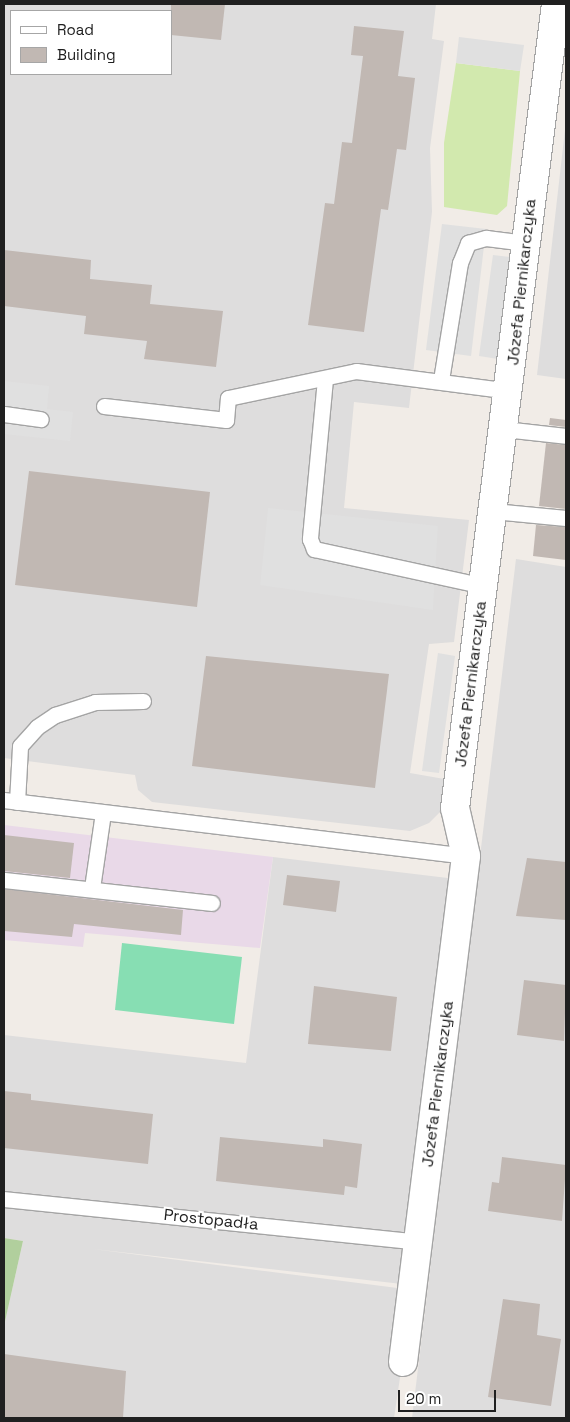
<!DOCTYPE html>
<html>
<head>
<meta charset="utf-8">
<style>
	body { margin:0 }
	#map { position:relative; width:570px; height:1422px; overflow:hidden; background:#f1ece7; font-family:"Space Grotesk",sans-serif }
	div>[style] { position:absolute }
	.residential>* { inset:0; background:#dedddd }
	.industrial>* { inset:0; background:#e9d9e8 }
	.grass>* { inset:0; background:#d2e9ae }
	.forest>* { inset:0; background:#b1cf9d }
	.pitch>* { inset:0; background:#87deb3 }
	.parking>* { inset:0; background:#e0e0e0 }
	.building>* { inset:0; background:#c1b8b3 }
	.roads { filter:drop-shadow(1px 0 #a4a4a4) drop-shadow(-1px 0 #a4a4a4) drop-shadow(0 1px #a4a4a4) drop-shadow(0 -1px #a4a4a4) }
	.lane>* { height:15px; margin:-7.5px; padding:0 7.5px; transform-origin:7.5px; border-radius:7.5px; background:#fff }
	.street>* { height:28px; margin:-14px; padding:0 14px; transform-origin:14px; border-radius:14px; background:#fff }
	span { translate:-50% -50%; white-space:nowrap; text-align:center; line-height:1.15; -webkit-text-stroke:4px #fff; paint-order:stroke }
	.street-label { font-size:16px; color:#202020 }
	.frame { position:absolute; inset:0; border:5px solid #202020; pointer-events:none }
	.legend { position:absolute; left:10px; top:10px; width:162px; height:65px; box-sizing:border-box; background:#fff; border:1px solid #a6a6a6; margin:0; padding:6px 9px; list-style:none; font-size:15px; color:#202020 }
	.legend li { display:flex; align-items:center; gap:10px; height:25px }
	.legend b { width:25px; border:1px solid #a6a6a6 }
	.scale { position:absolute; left:398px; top:1390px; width:98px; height:22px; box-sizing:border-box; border:2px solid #202020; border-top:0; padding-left:6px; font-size:15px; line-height:18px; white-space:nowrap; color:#202020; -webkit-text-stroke:4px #fff; paint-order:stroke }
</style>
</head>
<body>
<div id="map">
	<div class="residential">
		<div style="clip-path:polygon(evenodd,4px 4px,436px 4px,432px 39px,444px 41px,430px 148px,432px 212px,409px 408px,354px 402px,344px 508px,469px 520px,454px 642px,429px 644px,410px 773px,450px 780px,441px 811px,429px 823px,410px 831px,152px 802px,138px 790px,135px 775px,4px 758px,4px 4px,11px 11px,171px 11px,171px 74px,11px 74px,11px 11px)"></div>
		<div style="clip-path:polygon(566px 121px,566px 379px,537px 375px)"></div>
		<div style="clip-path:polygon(516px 559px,566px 567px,566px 1418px,412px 1418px)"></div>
		<div style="clip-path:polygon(273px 857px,456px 879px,402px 1284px,93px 1249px,413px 1290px,394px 1418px,4px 1418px,4px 1326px,23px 1241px,4px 1238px,4px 1035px,246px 1063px)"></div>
	</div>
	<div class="industrial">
		<div style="clip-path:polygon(4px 825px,273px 857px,260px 948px,85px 933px,83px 947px,4px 940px)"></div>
	</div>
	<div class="grass">
		<div style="clip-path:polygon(456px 63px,520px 71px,507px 206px,497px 215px,444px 207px,444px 143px)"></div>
	</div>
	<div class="forest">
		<div style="clip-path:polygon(4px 1238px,23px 1241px,4px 1326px)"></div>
	</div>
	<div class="pitch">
		<div style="clip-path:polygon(122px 943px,242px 957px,234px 1024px,115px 1010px)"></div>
	</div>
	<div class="parking">
		<div style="clip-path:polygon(459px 37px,524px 45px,520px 71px,456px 63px)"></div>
		<div style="clip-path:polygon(442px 224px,486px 229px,471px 356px,426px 350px)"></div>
		<div style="clip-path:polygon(493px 255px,511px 257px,498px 359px,479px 356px)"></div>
		<div style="clip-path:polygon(4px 381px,49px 386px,47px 409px,73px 412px,70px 441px,4px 434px)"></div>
		<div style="clip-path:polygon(268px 508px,438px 526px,433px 610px,260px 585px)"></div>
		<div style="clip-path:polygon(438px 653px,455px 656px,439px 773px,422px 771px)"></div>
	</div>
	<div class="building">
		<div style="clip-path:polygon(171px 4px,225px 4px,221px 40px,171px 35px)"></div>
		<div style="clip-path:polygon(354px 26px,404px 31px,398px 76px,415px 78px,406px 150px,397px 149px,388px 210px,381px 209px,364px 332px,308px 325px,325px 203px,334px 204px,342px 142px,352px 143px,363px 56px,351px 55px)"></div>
		<div style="clip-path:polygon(4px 250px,91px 260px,90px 279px,152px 285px,150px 304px,223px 311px,216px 367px,144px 359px,147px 341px,84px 334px,86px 316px,4px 306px)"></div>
		<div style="clip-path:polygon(550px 418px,566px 420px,566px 427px,549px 425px)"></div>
		<div style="clip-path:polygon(546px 443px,566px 445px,566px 509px,539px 506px)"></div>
		<div style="clip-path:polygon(29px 471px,210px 492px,197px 607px,15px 585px)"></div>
		<div style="clip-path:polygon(536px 525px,566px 527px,566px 560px,533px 556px)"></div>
		<div style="clip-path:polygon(206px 656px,389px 674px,375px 788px,192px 766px)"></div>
		<div style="clip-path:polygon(4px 835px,74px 843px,70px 878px,4px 871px)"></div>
		<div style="clip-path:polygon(527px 858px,566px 862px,566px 920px,516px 916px)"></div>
		<div style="clip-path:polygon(287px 875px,340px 881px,336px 912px,283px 905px)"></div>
		<div style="clip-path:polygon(4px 889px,183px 910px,181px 935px,74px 924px,72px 937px,4px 931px)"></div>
		<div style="clip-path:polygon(524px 980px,566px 985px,564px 1041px,517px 1035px)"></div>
		<div style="clip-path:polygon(314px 986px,397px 997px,391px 1051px,308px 1044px)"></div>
		<div style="clip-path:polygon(4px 1091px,31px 1094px,31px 1100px,153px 1114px,148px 1164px,4px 1148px)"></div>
		<div style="clip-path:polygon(220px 1137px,323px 1147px,323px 1139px,362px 1144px,357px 1188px,345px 1186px,344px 1195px,216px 1181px)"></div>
		<div style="clip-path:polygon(502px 1157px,566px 1165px,562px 1221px,488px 1211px,492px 1182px,499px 1183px)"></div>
		<div style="clip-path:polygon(503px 1299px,540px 1304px,537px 1335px,561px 1339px,551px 1406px,488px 1397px)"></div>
		<div style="clip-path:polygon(4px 1354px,126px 1371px,123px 1418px,4px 1418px)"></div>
	</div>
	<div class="roads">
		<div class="lane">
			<div style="left:325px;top:379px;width:161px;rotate:95.4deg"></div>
			<div style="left:310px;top:539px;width:11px;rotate:68deg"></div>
			<div style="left:314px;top:549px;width:173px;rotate:12.3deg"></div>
			<div style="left:441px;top:380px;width:119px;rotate:-80.8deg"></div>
			<div style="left:460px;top:263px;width:22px;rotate:-68deg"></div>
			<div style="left:468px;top:243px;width:19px;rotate:-16deg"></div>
			<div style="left:486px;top:238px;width:40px;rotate:7.1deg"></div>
			<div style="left:104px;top:406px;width:123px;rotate:6.5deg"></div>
			<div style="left:226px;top:420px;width:22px;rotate:-85deg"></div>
			<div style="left:228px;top:398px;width:131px;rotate:-11.9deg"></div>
			<div style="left:356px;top:371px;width:155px;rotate:7.4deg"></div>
			<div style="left:4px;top:414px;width:37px;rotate:8deg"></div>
			<div style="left:504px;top:429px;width:62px;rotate:6.4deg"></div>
			<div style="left:493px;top:511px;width:73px;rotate:5.5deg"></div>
			<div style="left:4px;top:800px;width:465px;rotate:6.9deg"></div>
			<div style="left:17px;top:802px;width:56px;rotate:-86.9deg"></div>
			<div style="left:20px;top:746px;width:25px;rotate:-48deg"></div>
			<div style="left:37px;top:727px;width:22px;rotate:-34deg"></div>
			<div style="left:55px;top:715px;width:42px;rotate:-18deg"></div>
			<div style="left:95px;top:702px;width:48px;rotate:-1.2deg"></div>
			<div style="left:4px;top:880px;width:209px;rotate:6.3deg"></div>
			<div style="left:92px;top:888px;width:76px;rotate:-81.7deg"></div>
			<div style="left:4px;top:1199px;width:416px;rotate:5.9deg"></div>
		</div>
		<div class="street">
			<div style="left:403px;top:1362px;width:510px;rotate:-82.9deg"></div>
			<div style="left:466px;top:856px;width:49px;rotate:-102.9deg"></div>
			<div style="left:455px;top:808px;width:810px;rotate:-82.84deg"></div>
		</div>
	</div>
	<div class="street-label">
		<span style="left:522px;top:282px;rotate:-84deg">Józefa Piernikarczyka</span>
		<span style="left:471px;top:684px;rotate:-83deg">Józefa Piernikarczyka</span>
		<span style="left:438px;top:1084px;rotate:-83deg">Józefa Piernikarczyka</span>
		<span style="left:211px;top:1220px;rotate:6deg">Prostopadła</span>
	</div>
	<div class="frame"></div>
	<ul class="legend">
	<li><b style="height:6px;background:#fff"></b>Road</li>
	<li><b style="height:14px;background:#c1b8b3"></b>Building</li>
	</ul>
	<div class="scale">20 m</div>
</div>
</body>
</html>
